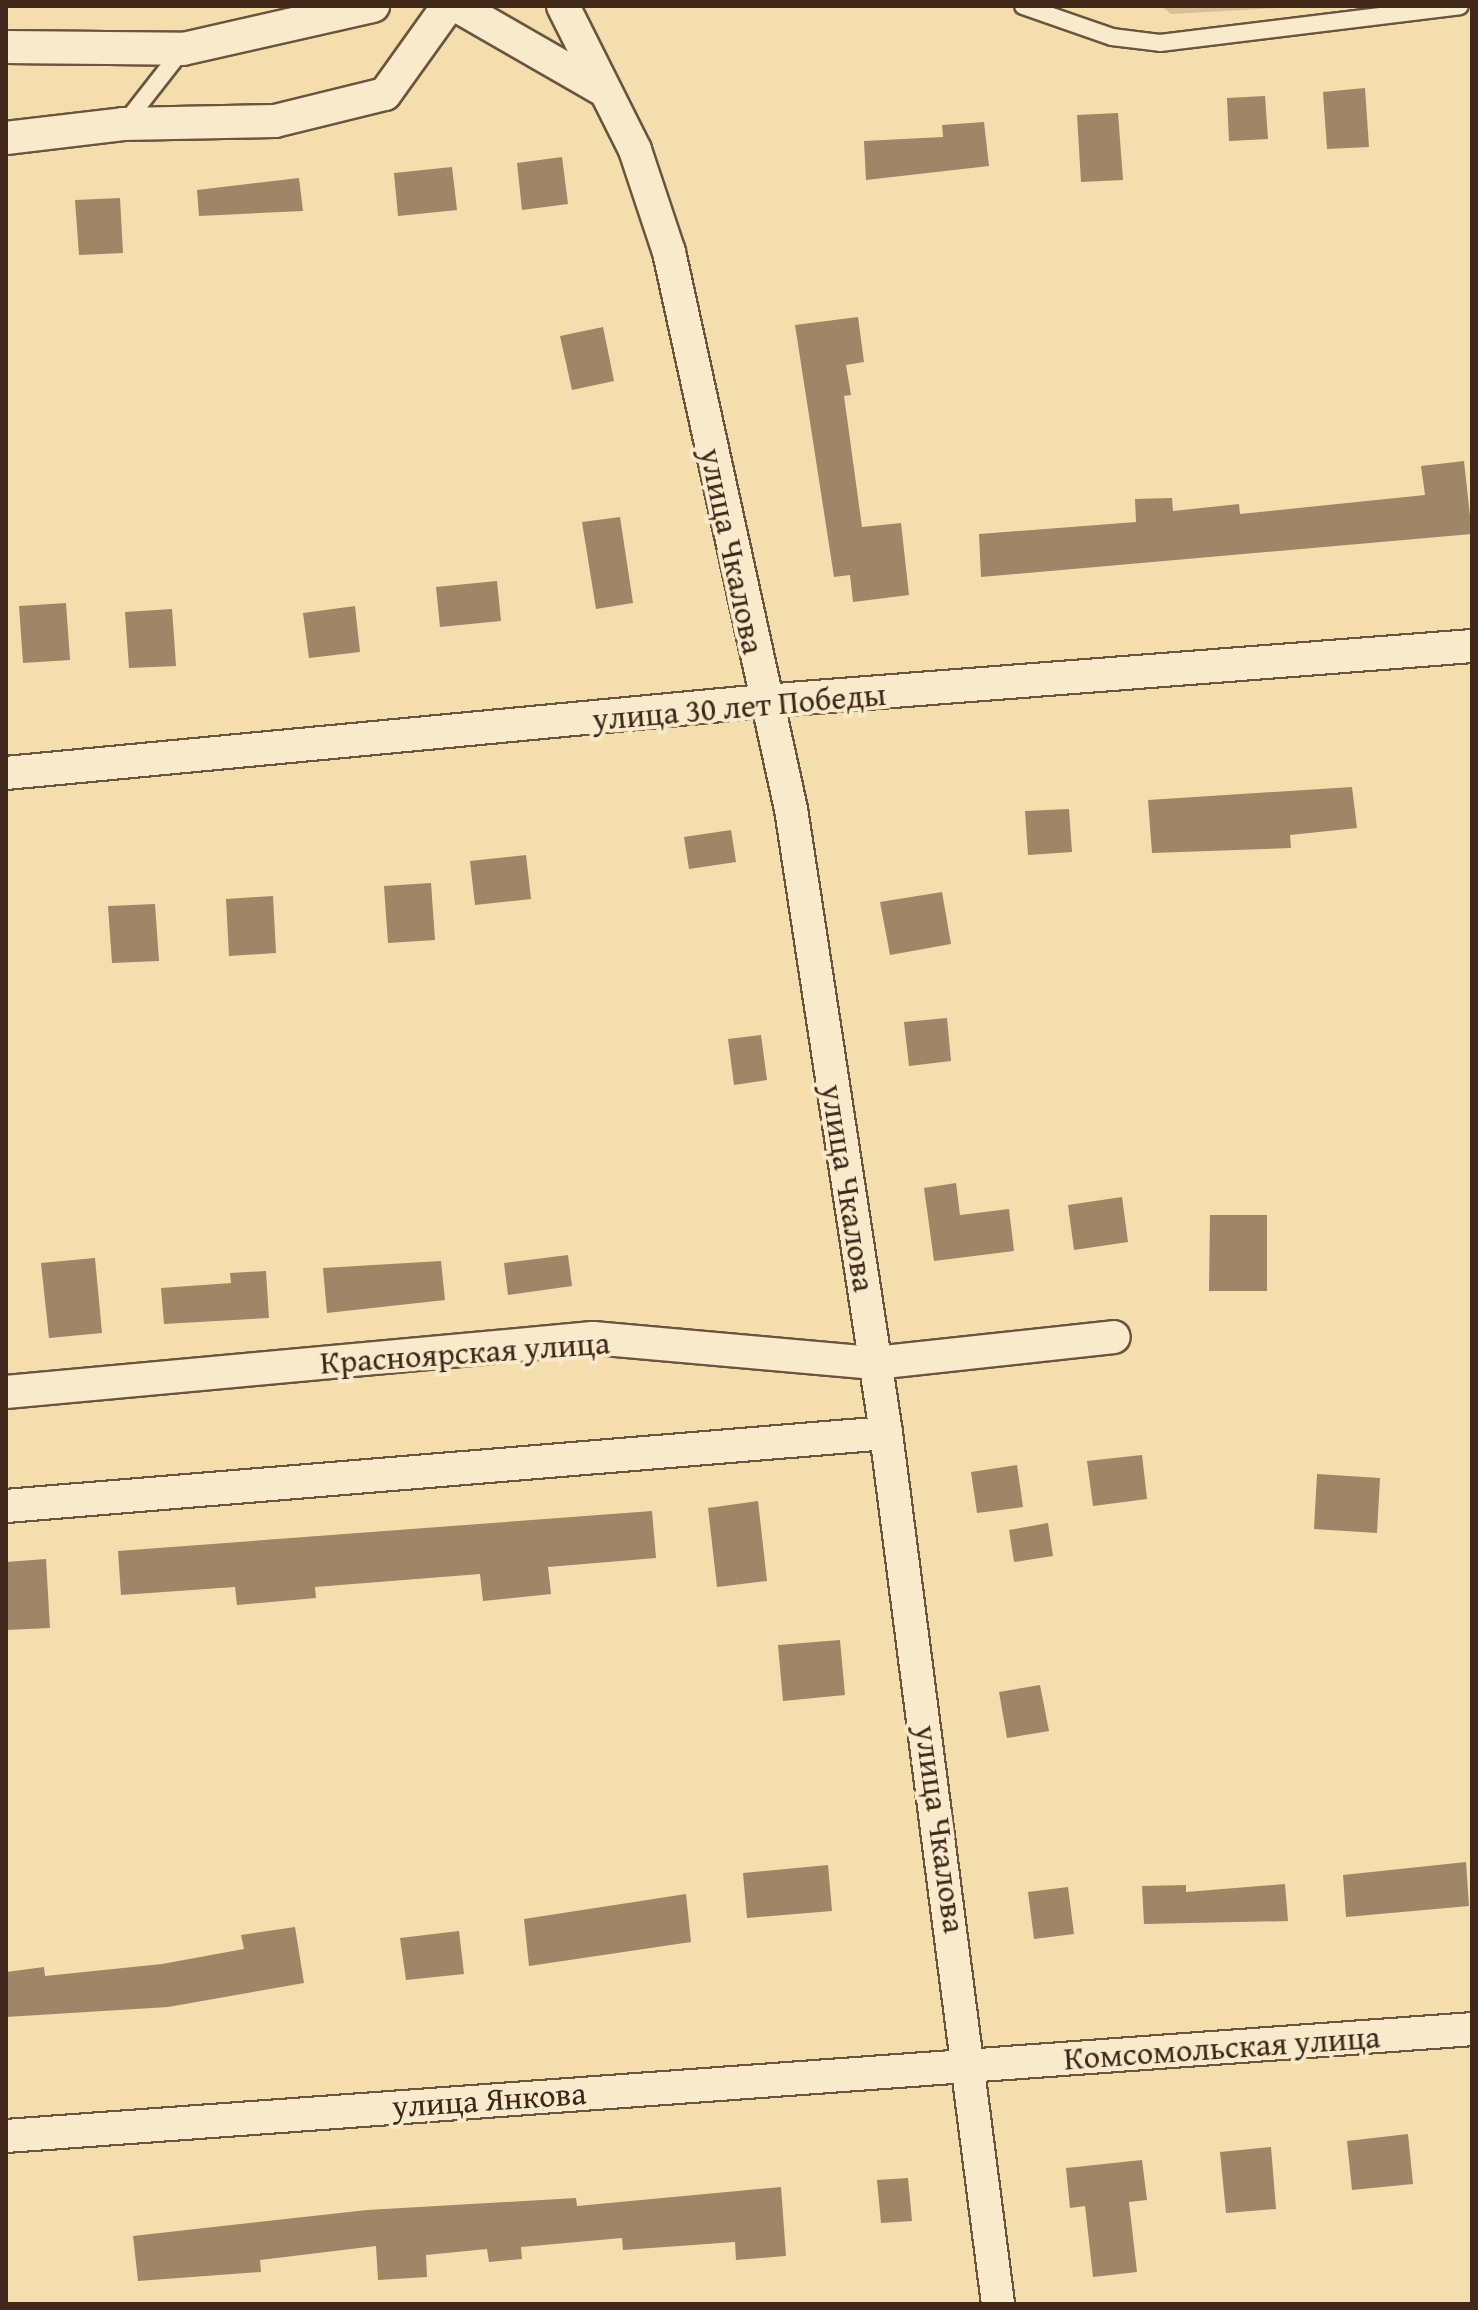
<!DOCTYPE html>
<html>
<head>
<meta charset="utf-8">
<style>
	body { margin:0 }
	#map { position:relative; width:1478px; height:2310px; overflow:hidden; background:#f5deae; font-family:"Gentium Book Plus",serif }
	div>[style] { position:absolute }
	.green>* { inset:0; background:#d6bf95 }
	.building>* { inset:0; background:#9e8667 }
	.roads { filter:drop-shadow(2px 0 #6c553f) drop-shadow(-2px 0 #6c553f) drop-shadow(0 2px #6c553f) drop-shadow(0 -2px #6c553f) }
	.lane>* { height:16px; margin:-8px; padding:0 8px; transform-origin:8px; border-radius:8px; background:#f8eaca }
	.street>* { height:32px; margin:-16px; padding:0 16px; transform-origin:16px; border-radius:16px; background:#f8eaca }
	span { translate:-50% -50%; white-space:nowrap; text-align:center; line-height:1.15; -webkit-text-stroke:8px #f8eaca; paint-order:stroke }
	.street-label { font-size:32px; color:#3f271a }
	.frame { position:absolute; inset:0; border:8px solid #3f271a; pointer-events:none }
</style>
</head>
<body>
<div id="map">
	<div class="green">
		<div style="clip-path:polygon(1161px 6px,1313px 6px,1171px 14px)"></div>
	</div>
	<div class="building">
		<div style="clip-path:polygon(1365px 88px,1369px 147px,1327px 149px,1323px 92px)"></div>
		<div style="clip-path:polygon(1265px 96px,1268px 139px,1229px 141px,1227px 98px)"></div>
		<div style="clip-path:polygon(1118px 113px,1123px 180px,1081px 182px,1077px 115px)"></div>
		<div style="clip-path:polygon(984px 122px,989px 166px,866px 180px,864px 141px,943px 137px,942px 125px)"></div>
		<div style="clip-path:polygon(562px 157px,568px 204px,522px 210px,517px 163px)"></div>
		<div style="clip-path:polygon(452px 167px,457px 210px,398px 216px,394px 173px)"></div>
		<div style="clip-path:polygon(299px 178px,303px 211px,199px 216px,197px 190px)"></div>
		<div style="clip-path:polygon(120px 198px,123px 253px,79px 255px,75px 200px)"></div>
		<div style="clip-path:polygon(858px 317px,864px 362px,846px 365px,851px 395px,844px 396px,862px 527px,901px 523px,909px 595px,853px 602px,850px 575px,834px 577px,795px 325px)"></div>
		<div style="clip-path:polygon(603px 327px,614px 381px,572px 390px,560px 336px)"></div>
		<div style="clip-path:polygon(1464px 461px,1472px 534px,981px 577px,979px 534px,1136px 522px,1135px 499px,1172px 498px,1173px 511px,1239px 504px,1240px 514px,1425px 495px,1421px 466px)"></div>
		<div style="clip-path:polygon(620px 517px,633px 603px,596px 609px,582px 522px)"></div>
		<div style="clip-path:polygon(497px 581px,501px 621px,440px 627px,436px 587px)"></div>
		<div style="clip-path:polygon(66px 603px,70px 660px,23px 663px,19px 606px)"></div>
		<div style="clip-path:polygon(355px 606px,360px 652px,309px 658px,303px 613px)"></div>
		<div style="clip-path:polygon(172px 609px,176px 666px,129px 668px,125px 612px)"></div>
		<div style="clip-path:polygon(1352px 787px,1357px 828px,1290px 835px,1291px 848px,1152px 853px,1148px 800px)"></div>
		<div style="clip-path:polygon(1069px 809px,1072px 852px,1028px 855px,1025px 811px)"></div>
		<div style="clip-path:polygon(731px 830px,736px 862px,689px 869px,684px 837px)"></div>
		<div style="clip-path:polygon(526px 855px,531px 899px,475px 905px,470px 861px)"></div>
		<div style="clip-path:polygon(431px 883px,435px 940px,388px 943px,384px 886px)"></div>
		<div style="clip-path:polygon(942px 892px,951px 944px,890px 955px,880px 902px)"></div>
		<div style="clip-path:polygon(273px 896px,276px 953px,229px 956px,226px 899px)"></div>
		<div style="clip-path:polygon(155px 904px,159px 961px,112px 963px,108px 906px)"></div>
		<div style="clip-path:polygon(947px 1018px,951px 1061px,909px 1066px,904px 1022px)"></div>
		<div style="clip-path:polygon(761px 1035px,767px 1080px,734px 1085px,728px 1039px)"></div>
		<div style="clip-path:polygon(956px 1183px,960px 1215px,1009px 1209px,1014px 1251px,934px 1261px,924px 1188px)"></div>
		<div style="clip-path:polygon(1122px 1197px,1128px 1242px,1074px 1250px,1068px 1205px)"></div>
		<div style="clip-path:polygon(1210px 1215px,1267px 1215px,1267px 1291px,1209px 1291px)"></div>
		<div style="clip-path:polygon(568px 1255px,572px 1286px,508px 1295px,504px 1263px)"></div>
		<div style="clip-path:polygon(95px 1258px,102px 1333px,49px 1338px,41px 1263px)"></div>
		<div style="clip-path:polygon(441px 1261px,445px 1300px,327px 1313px,323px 1268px)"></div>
		<div style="clip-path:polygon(266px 1271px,269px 1318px,164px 1324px,161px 1288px,231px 1283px,230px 1273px)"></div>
		<div style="clip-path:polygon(1142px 1455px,1147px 1499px,1093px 1506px,1087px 1461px)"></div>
		<div style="clip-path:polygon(1017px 1465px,1023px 1507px,977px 1513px,971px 1472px)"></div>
		<div style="clip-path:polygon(1317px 1474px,1380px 1478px,1377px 1533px,1314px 1529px)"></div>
		<div style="clip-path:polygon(758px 1501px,767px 1581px,717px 1587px,708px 1508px)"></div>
		<div style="clip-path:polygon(652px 1511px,656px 1558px,548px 1567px,551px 1594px,483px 1601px,480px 1574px,315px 1587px,316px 1598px,237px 1605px,235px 1587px,121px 1595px,118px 1551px)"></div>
		<div style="clip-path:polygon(1048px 1523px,1053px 1556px,1014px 1562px,1009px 1530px)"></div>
		<div style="clip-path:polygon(46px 1559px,50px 1628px,6px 1630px,6px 1562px)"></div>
		<div style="clip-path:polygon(840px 1640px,845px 1695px,783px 1701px,778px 1645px)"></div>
		<div style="clip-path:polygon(1040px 1685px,1049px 1731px,1007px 1738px,999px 1692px)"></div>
		<div style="clip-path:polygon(1466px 1862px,1469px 1906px,1346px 1917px,1343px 1875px)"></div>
		<div style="clip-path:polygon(828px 1865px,832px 1911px,747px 1918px,743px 1873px)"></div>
		<div style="clip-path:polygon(1285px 1884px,1288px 1921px,1144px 1924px,1142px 1886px,1186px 1885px,1186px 1892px)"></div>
		<div style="clip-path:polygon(1068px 1887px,1074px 1934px,1034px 1939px,1028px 1892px)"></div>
		<div style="clip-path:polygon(686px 1894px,691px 1942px,529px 1966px,524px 1919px)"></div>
		<div style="clip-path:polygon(295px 1927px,304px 1983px,168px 2007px,6px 2017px,6px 1972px,44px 1967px,45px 1976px,162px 1964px,244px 1949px,241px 1935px)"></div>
		<div style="clip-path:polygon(459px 1931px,464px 1974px,406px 1980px,400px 1938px)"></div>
		<div style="clip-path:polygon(1408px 2134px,1413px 2184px,1352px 2190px,1347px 2141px)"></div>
		<div style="clip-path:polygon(1271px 2147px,1276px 2209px,1226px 2213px,1220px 2152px)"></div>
		<div style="clip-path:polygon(1142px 2160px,1147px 2200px,1129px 2202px,1137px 2272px,1093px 2277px,1085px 2206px,1070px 2208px,1066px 2168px)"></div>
		<div style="clip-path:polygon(908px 2178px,912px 2221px,881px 2223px,877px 2180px)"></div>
		<div style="clip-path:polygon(781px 2187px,786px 2256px,736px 2260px,735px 2242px,623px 2250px,622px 2238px,521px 2247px,522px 2259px,489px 2262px,487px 2249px,426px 2255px,427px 2277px,378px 2280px,376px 2246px,260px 2260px,261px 2272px,138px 2281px,133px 2236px,367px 2210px,576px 2198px,577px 2206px)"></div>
	</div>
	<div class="roads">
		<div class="lane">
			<div style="left:1023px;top:6px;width:94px;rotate:19.2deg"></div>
			<div style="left:1112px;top:37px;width:48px;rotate:7.1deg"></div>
			<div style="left:1160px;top:43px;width:302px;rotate:-7deg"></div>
			<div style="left:125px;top:123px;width:93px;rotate:-52deg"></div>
		</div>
		<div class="street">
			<div style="left:457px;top:6px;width:168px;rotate:29.9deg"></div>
			<div style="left:563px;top:6px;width:161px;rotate:63.4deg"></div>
			<div style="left:635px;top:150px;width:108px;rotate:71.6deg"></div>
			<div style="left:669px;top:252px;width:570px;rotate:77.65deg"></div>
			<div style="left:791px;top:809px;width:631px;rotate:81.34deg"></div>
			<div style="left:886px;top:1433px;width:878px;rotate:82.67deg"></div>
			<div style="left:6px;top:47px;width:177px;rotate:0.6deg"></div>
			<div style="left:183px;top:49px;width:195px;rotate:-12.8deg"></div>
			<div style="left:6px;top:138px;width:118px;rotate:-6.8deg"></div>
			<div style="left:123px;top:124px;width:152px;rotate:-1.1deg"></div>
			<div style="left:275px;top:121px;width:113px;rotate:-13.8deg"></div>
			<div style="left:385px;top:94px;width:108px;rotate:-54.4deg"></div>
			<div style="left:6px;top:773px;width:761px;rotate:-5.43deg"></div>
			<div style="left:764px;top:701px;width:710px;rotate:-4.44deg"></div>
			<div style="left:6px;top:1392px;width:589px;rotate:-5.26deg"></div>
			<div style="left:593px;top:1338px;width:283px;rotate:5.1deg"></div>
			<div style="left:875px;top:1363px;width:240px;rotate:-6.2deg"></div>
			<div style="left:6px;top:1506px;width:883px;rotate:-4.74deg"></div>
			<div style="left:6px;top:2136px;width:1470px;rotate:-4.17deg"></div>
		</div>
	</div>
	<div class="street-label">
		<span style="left:732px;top:551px;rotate:78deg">улица Чкалова</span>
		<span style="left:739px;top:707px;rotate:-5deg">улица 30 лет Победы</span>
		<span style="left:848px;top:1188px;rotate:81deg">улица Чкалова</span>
		<span style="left:465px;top:1353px;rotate:-4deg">Красноярская улица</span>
		<span style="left:940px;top:1829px;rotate:82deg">улица Чкалова</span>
		<span style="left:1222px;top:2048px;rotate:-4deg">Комсомольская улица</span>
		<span style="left:489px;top:2100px;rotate:-4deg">улица Янкова</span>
	</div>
	<div class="frame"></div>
</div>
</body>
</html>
